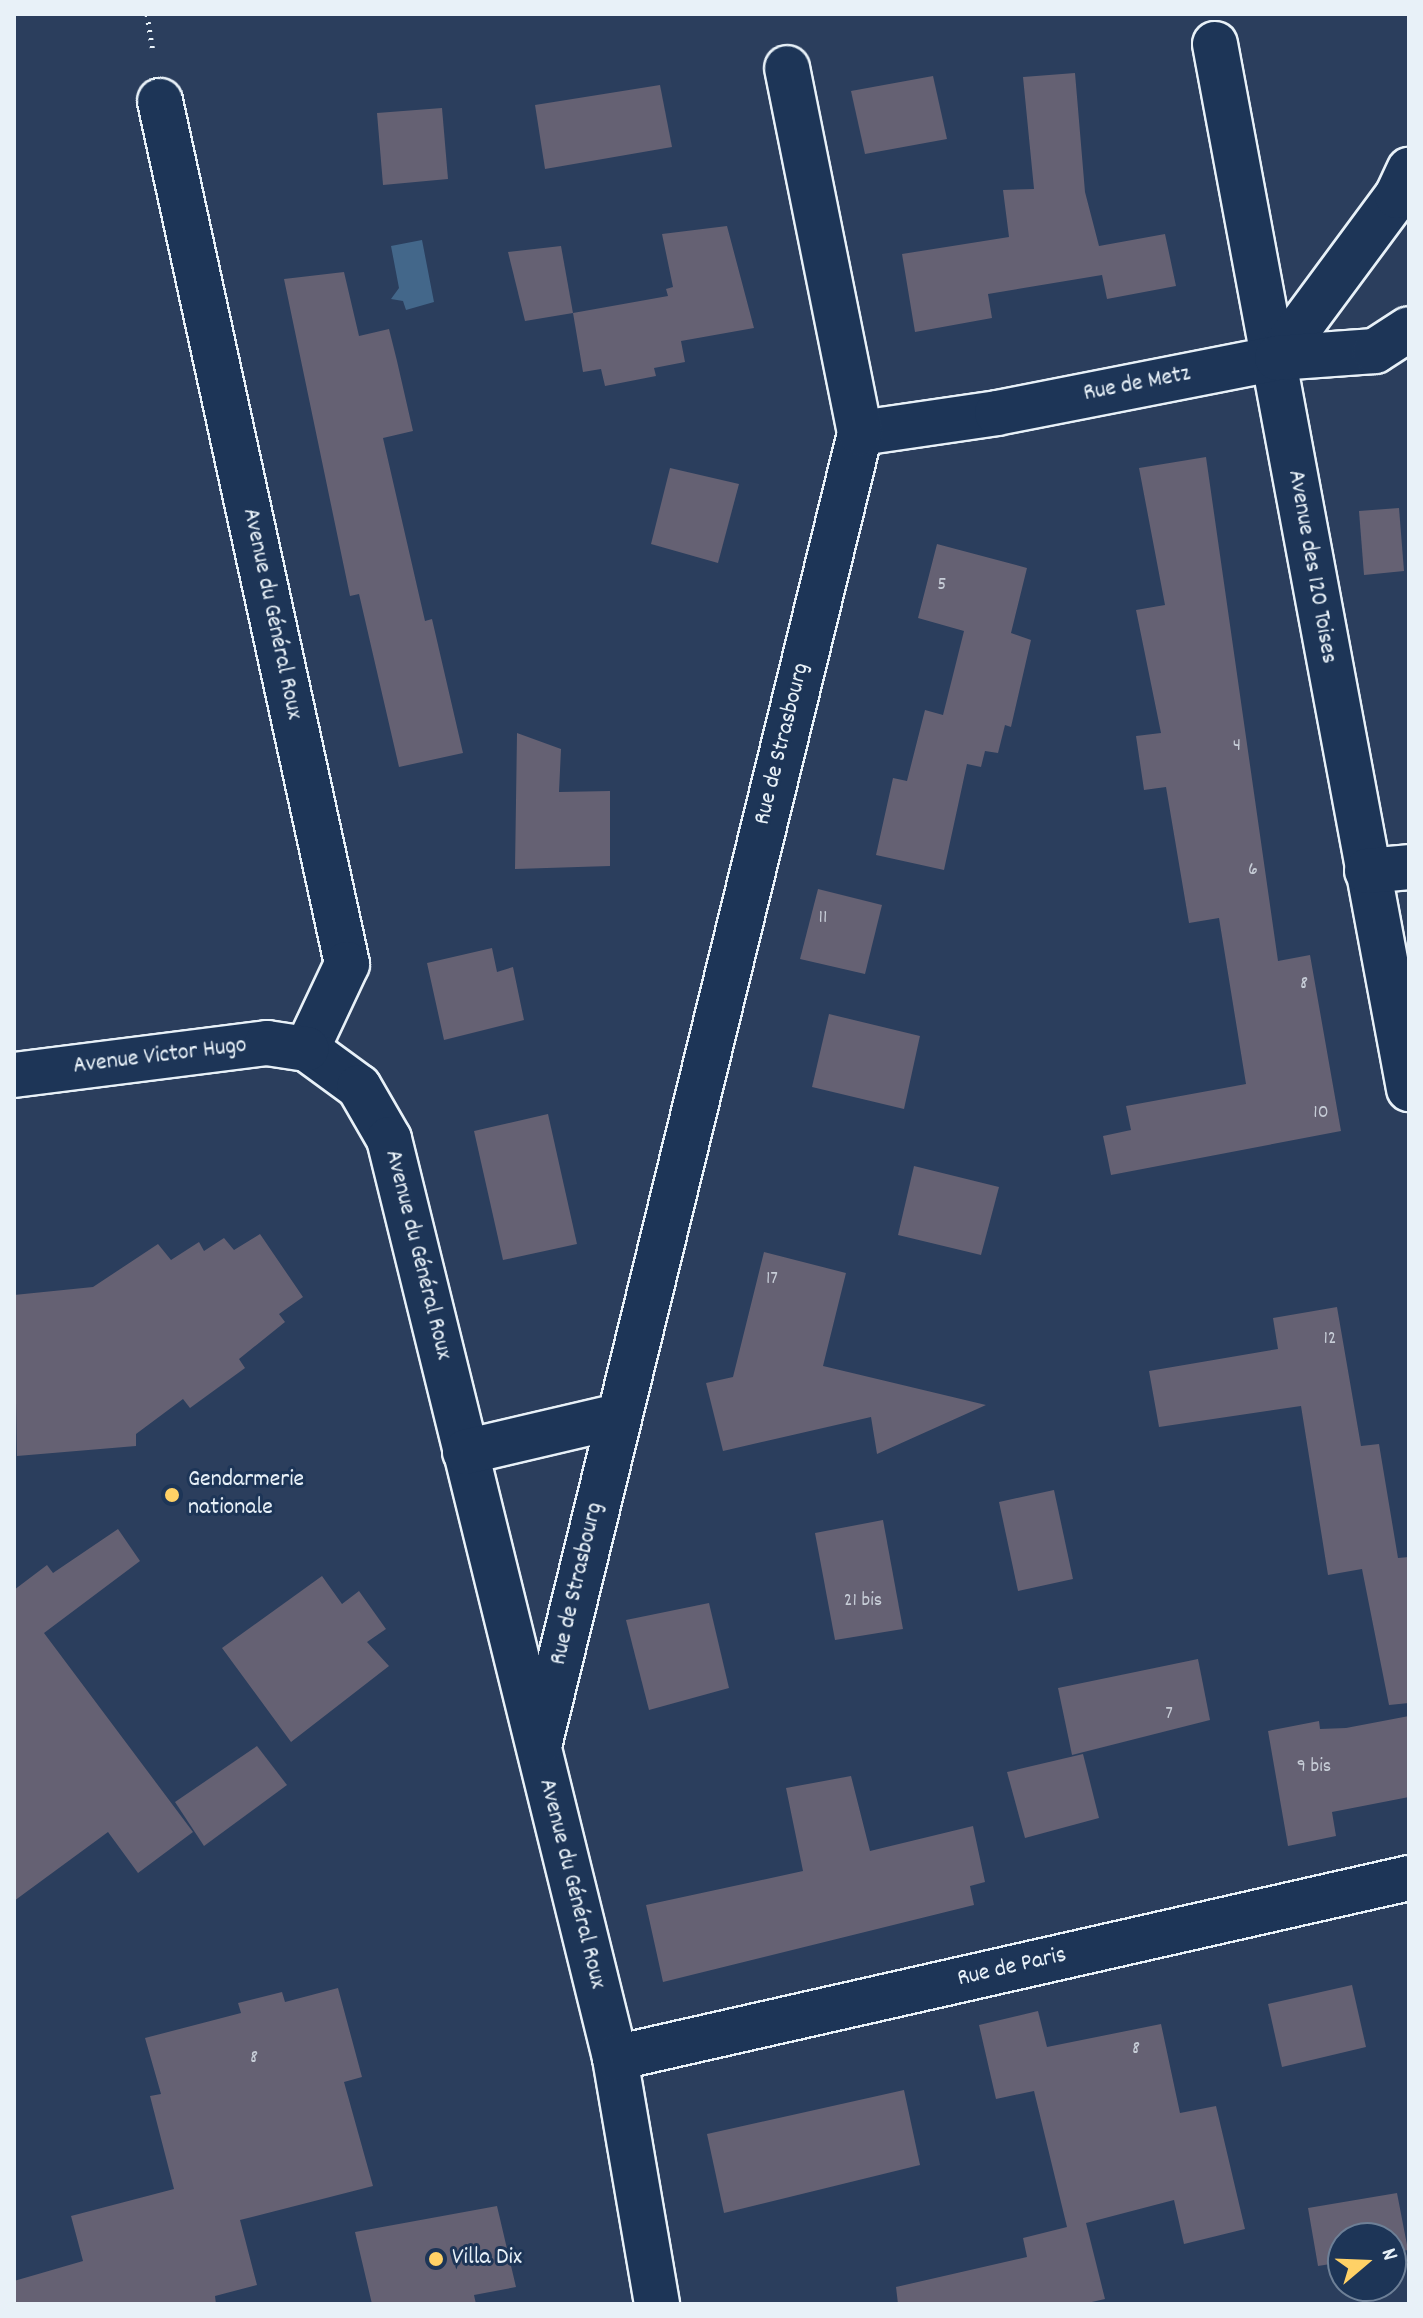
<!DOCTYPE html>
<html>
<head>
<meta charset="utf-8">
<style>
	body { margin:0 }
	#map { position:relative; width:1423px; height:2318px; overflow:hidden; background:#2b3e5d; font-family:Dekko,sans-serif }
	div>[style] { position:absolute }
	.water>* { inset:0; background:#43678a }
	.building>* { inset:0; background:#656173 }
	.path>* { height:5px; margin-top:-2.5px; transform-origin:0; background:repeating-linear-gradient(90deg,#e8f1f8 0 2px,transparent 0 8px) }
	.roads { filter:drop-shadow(2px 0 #e8f1f8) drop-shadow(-2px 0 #e8f1f8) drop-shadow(0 2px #e8f1f8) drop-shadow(0 -2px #e8f1f8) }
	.minor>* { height:44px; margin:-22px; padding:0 22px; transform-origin:22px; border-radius:22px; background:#1d3557 }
	.dots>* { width:22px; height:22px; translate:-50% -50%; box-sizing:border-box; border:4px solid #1d3557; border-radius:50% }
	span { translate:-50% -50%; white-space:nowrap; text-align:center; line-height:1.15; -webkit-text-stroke:6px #1d3557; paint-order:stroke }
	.number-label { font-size:20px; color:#c7cdd7 }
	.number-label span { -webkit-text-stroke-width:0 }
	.street-label { font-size:24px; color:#e8f1f8 }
	.poi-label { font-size:24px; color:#e8f1f8 }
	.left { translate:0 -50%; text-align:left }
	.frame { position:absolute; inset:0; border:16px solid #e8f1f8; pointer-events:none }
	.north { position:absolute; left:1327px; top:2222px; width:80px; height:80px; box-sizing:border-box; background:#1d3557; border:2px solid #6e8097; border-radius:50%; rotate:71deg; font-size:22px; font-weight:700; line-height:32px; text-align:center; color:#e8f1f8 }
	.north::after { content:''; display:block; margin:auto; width:28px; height:36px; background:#ffd166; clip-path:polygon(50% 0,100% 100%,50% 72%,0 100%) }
</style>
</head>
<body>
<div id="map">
	<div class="water">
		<div style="clip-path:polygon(422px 240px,434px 302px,406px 310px,403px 301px,391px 299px,399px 288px,391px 246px)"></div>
	</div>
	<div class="building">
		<div style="clip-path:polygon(1075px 73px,1085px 192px,1099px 246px,1165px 234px,1176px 286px,1107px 299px,1102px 275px,988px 294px,992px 318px,915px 332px,902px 254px,1009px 237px,1003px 190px,1034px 189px,1023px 77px)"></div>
		<div style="clip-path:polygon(933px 76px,947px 139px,865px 154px,851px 91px)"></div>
		<div style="clip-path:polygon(660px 85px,672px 147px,545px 169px,535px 105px)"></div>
		<div style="clip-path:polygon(442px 108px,448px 179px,383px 185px,377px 113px)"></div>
		<div style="clip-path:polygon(727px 226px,754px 328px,681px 341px,685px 362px,654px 368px,656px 376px,605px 386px,601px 369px,583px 372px,573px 313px,668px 296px,666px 289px,673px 287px,662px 234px)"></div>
		<div style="clip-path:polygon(561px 246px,573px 313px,525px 321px,508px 252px)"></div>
		<div style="clip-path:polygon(344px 272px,359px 336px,389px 329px,397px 361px,413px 431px,383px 438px,425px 621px,432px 619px,463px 753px,399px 767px,359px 594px,350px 596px,284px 279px)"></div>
		<div style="clip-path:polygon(1206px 457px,1278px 961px,1310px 955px,1341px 1131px,1111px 1175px,1103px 1136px,1131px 1130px,1126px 1106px,1246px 1084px,1219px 918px,1189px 923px,1166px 787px,1144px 790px,1136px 736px,1161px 733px,1136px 610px,1165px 605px,1139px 468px)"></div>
		<div style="clip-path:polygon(670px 468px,739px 484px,718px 563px,651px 544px)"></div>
		<div style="clip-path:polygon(1399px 508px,1404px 571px,1364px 575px,1359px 511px)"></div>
		<div style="clip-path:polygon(937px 544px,1027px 568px,1011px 633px,1031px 640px,1011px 727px,1005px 725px,998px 753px,985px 751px,981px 767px,967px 764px,944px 870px,876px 855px,893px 778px,907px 781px,925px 710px,943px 715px,964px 631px,918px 618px)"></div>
		<div style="clip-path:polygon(517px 733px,561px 749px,559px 792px,610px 791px,610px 866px,515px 869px)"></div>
		<div style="clip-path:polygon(818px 889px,882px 905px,865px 974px,800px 959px)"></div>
		<div style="clip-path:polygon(492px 948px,497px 972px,513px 967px,524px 1020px,444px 1040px,427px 963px)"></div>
		<div style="clip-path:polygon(829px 1014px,920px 1036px,904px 1109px,812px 1087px)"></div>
		<div style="clip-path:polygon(548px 1114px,577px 1244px,503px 1260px,474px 1131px)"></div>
		<div style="clip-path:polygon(914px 1166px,999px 1187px,981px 1255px,898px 1235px)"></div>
		<div style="clip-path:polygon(260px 1234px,303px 1297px,279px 1314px,285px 1322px,239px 1359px,245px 1368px,190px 1408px,183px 1399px,136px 1434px,136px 1446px,17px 1456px,14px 1295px,93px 1287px,158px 1244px,171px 1260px,199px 1242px,204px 1251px,224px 1238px,234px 1250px)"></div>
		<div style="clip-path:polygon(764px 1252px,846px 1273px,823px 1366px,986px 1405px,877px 1454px,871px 1417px,723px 1451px,706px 1383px,733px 1377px)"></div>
		<div style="clip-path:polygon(1337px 1307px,1361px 1446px,1379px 1444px,1398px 1558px,1409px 1557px,1409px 1703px,1389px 1705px,1362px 1569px,1328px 1575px,1301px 1406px,1159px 1427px,1149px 1371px,1278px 1349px,1273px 1318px)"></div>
		<div style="clip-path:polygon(1054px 1490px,1073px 1579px,1018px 1591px,999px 1502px)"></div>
		<div style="clip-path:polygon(883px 1520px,903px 1629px,835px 1640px,815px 1533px)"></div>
		<div style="clip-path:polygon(118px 1529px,140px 1561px,44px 1633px,193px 1832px,138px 1873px,108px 1832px,14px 1901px,14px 1590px,47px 1565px,53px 1573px)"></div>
		<div style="clip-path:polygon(322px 1576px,342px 1604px,359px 1591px,386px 1629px,367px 1642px,389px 1666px,291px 1742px,222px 1648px)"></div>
		<div style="clip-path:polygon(709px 1603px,729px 1688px,649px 1710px,626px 1620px)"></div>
		<div style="clip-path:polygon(1198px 1659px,1210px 1720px,1072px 1755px,1058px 1688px)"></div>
		<div style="clip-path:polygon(1409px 1716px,1409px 1797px,1332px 1812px,1336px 1836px,1288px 1846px,1268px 1731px,1319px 1721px,1320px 1729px,1346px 1728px)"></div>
		<div style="clip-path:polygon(257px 1746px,287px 1785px,204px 1846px,175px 1802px)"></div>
		<div style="clip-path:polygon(1083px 1754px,1099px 1818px,1025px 1838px,1007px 1772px)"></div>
		<div style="clip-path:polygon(851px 1776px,870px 1851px,973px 1826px,985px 1882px,970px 1886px,974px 1905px,663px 1982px,646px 1905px,803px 1871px,786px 1788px)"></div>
		<div style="clip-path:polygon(1352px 1985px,1366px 2047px,1282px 2067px,1268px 2004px)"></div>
		<div style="clip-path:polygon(338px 1988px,362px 2077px,344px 2082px,373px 2186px,240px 2220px,257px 2285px,215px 2296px,216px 2304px,14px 2304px,14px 2281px,83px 2261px,71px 2216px,174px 2189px,150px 2096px,161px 2094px,145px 2038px,241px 2013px,238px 2003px,282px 1992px,285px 2002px)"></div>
		<div style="clip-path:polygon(1038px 2011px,1047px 2047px,1161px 2024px,1180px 2113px,1216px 2106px,1245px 2229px,1184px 2244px,1174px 2200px,1086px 2223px,1105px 2299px,1083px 2304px,898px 2304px,896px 2287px,1027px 2257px,1023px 2238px,1067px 2227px,1034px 2091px,996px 2099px,979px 2025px)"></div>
		<div style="clip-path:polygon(904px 2090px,920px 2165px,724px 2213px,707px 2134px)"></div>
		<div style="clip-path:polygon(1397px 2193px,1408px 2250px,1391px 2253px,1391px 2238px,1343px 2238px,1343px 2262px,1318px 2266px,1308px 2208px)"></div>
		<div style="clip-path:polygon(497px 2206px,516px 2287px,474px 2295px,476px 2304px,372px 2304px,355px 2232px)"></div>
	</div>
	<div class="path">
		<div style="left:147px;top:14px;width:39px;rotate:81deg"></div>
	</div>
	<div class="roads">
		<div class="minor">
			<div style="left:1215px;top:44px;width:1063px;rotate:79.48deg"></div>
			<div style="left:160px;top:101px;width:883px;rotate:77.77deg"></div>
			<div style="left:347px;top:964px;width:94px;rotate:115.2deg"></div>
			<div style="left:307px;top:1049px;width:64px;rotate:36.2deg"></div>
			<div style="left:359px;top:1087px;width:60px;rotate:60deg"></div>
			<div style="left:389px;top:1139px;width:946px;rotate:76.18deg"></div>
			<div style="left:615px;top:2058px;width:250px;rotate:80.3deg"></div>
			<div style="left:1277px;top:358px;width:202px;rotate:-53.5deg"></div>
			<div style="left:1397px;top:196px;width:29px;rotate:-65deg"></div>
			<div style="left:860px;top:433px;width:138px;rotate:-8.3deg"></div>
			<div style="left:997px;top:413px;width:285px;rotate:-11.1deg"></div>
			<div style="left:1277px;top:358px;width:98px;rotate:-4.1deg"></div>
			<div style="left:1375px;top:351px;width:40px;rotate:-32.9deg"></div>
			<div style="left:1367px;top:871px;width:42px;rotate:-5.4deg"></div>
			<div style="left:14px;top:1075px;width:255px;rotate:-7.2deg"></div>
			<div style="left:267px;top:1043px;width:40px;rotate:8.5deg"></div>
			<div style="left:465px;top:1452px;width:157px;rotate:-13.2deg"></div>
			<div style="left:540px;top:1742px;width:1348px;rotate:-76.26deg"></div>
			<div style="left:860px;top:433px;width:372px;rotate:-101.3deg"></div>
			<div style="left:615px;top:2058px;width:814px;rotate:-12.77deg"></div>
		</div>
	</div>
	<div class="dots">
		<div style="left:172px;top:1495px;background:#ffd166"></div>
		<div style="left:436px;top:2259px;background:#ffd166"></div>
	</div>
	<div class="number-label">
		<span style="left:942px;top:585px">5</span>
		<span style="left:1237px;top:746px">4</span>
		<span style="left:1253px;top:870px">6</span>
		<span style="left:823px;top:918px">11</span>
		<span style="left:1304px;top:984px">8</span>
		<span style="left:1321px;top:1113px">10</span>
		<span style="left:772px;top:1279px">17</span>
		<span style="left:1330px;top:1339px">12</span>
		<span style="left:863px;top:1601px">21 bis</span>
		<span style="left:1169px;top:1714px">7</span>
		<span style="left:1314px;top:1767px">9 bis</span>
		<span style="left:1136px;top:2049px">8</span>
		<span style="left:254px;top:2058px">8</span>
	</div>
	<div class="street-label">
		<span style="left:1137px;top:385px;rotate:-11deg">Rue de Metz</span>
		<span style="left:1311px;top:567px;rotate:80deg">Avenue des 120 Toises</span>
		<span style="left:271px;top:614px;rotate:78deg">Avenue du Général Roux</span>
		<span style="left:783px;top:744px;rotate:-76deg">Rue de Strasbourg</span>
		<span style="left:160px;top:1057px;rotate:-7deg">Avenue Victor Hugo</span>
		<span style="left:417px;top:1255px;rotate:76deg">Avenue du Général Roux</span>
		<span style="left:578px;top:1584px;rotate:-77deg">Rue de Strasbourg</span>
		<span style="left:571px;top:1884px;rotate:76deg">Avenue du Général Roux</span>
		<span style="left:1012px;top:1968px;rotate:-13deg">Rue de Paris</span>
	</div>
	<div class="poi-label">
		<span class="left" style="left:188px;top:1495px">Gendarmerie<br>nationale</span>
		<span class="left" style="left:452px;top:2259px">Villa Dix</span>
	</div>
	<div class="frame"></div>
	<div class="north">N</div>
</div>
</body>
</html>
